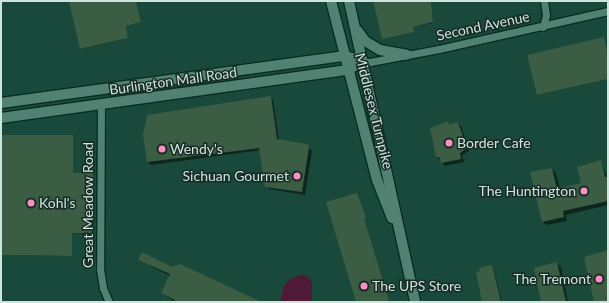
<!DOCTYPE html>
<html>
<head>
<meta charset="utf-8">
<style>
	body { margin:0 }
	#map { position:relative; width:609px; height:303px; overflow:hidden; background:#19493b; font-family:Lato,sans-serif }
	div>[style] { position:absolute }
	.water>* { inset:0; background:#4e1a35 }
	.shadow>* { inset:0; background:#0007 }
	.building>* { inset:0; background:#3b5d43 }
	.roads { filter:drop-shadow(1px 0 #072d23) drop-shadow(-1px 0 #072d23) drop-shadow(0 1px #072d23) drop-shadow(0 -1px #072d23) }
	.street>* { height:7px; margin:-3.5px; padding:0 3.5px; transform-origin:3.5px; border-radius:3.5px; background:#518170 }
	.secondary>* { height:10px; margin:-5px; padding:0 5px; transform-origin:5px; border-radius:5px; background:#518170 }
	.dots>* { width:11px; height:11px; translate:-50% -50%; box-sizing:border-box; border:2px solid #172b24; border-radius:50% }
	span { translate:-50% -50%; white-space:nowrap; text-align:center; line-height:1.15; -webkit-text-stroke:3px #172b24; paint-order:stroke }
	.street-label { font-size:14px; color:#cde5dc }
	.poi-label { font-size:14px; color:#cde5dc }
	.left { translate:0 -50%; text-align:left }
	.right { translate:-100% -50%; text-align:right }
	.frame { position:absolute; inset:0; border:2px solid #cde5dc; pointer-events:none }
</style>
</head>
<body>
<div id="map">
	<div class="water">
		<div style="clip-path:polygon(300px 275px,307px 276px,312px 282px,312px 302px,280px 302px,284px 286px,290px 279px)"></div>
	</div>
	<div class="shadow">
		<div style="clip-path:polygon(70px 1px,136px 1px,141px 22px,126px 26px,128px 38px,81px 49px)"></div>
		<div style="clip-path:polygon(374px 1px,431px 1px,433px 23px,413px 27px)"></div>
		<div style="clip-path:polygon(608px 57px,608px 79px,537px 95px)"></div>
		<div style="clip-path:polygon(271px 97px,273px 100px,279px 141px,306px 145px,312px 151px,305px 195px,269px 189px,266px 186px,261px 150px,151px 165px,148px 162px)"></div>
		<div style="clip-path:polygon(442px 123px,458px 123px,461px 126px,469px 151px,462px 155px,464px 162px,445px 166px,437px 157px)"></div>
		<div style="clip-path:polygon(1px 136px,73px 137px,73px 174px,93px 174px,93px 234px,72px 233px,72px 256px,1px 255px)"></div>
		<div style="clip-path:polygon(600px 161px,608px 178px,608px 205px,566px 215px,567px 221px,546px 225px,543px 222px,552px 169px,556px 173px,560px 189px,582px 184px)"></div>
		<div style="clip-path:polygon(139px 260px,172px 268px,256px 302px,175px 302px,162px 293px,170px 276px)"></div>
		<div style="clip-path:polygon(557px 263px,561px 267px,568px 302px,542px 302px)"></div>
		<div style="clip-path:polygon(491px 266px,494px 270px,502px 302px,483px 302px)"></div>
	</div>
	<div class="building">
		<div style="clip-path:polygon(69px 1px,136px 1px,141px 22px,126px 26px,128px 38px,80px 49px)"></div>
		<div style="clip-path:polygon(373px 1px,431px 1px,433px 22px,413px 27px,414px 32px,382px 39px)"></div>
		<div style="clip-path:polygon(604px 37px,608px 57px,608px 79px,537px 95px,527px 55px)"></div>
		<div style="clip-path:polygon(271px 96px,277px 139px,307px 144px,309px 147px,302px 192px,265px 187px,259px 148px,147px 162px,143px 135px,147px 115px)"></div>
		<div style="clip-path:polygon(448px 121px,449px 124px,458px 122px,467px 148px,460px 153px,461px 159px,441px 163px,439px 157px,436px 157px,430px 128px)"></div>
		<div style="clip-path:polygon(1px 135px,73px 135px,73px 173px,93px 173px,92px 233px,72px 233px,72px 256px,1px 255px)"></div>
		<div style="clip-path:polygon(601px 160px,605px 177px,608px 177px,608px 201px,563px 211px,564px 217px,542px 222px,530px 172px,552px 168px,557px 189px,581px 183px,577px 167px)"></div>
		<div style="clip-path:polygon(357px 193px,366px 218px,364px 219px,389px 300px,383px 302px,356px 302px,326px 202px)"></div>
		<div style="clip-path:polygon(608px 250px,608px 302px,594px 302px,584px 257px)"></div>
		<div style="clip-path:polygon(142px 252px,172px 267px,180px 264px,262px 302px,174px 302px,175px 300px,161px 293px,170px 274px,138px 260px)"></div>
		<div style="clip-path:polygon(557px 262px,566px 302px,541px 302px,534px 268px)"></div>
		<div style="clip-path:polygon(491px 265px,493px 268px,501px 302px,482px 302px,476px 272px,480px 271px,479px 268px)"></div>
	</div>
	<div class="roads">
		<div class="street">
			<div style="left:543px;top:27px;width:12px;rotate:-76deg"></div>
			<div style="left:546px;top:15px;width:14px;rotate:-98deg"></div>
			<div style="left:362px;top:61px;width:8px;rotate:7deg"></div>
			<div style="left:370px;top:62px;width:70px;rotate:-10.7deg"></div>
			<div style="left:439px;top:49px;width:173px;rotate:-12.7deg"></div>
			<div style="left:101px;top:105px;width:164px;rotate:90.3deg"></div>
			<div style="left:100px;top:269px;width:19px;rotate:81deg"></div>
			<div style="left:103px;top:288px;width:15px;rotate:67deg"></div>
		</div>
		<div class="secondary">
			<div style="left:331px;top:1px;width:185px;rotate:75.6deg"></div>
			<div style="left:377px;top:180px;width:41px;rotate:68.5deg"></div>
			<div style="left:349px;top:1px;width:308px;rotate:77.6deg"></div>
			<div style="left:358px;top:31px;width:12px;rotate:55deg"></div>
			<div style="left:365px;top:41px;width:17px;rotate:31deg"></div>
			<div style="left:380px;top:50px;width:27px;rotate:10deg"></div>
			<div style="left:1px;top:103px;width:347px;rotate:-7.8deg"></div>
			<div style="left:345px;top:56px;width:18px;rotate:16deg"></div>
			<div style="left:1px;top:118px;width:350px;rotate:-7.9deg"></div>
			<div style="left:348px;top:70px;width:17px;rotate:-33deg"></div>
		</div>
	</div>
	<div class="dots">
		<div style="left:449px;top:143px;background:#fb8fc3"></div>
		<div style="left:162px;top:149px;background:#fb8fc3"></div>
		<div style="left:297px;top:176px;background:#fb8fc3"></div>
		<div style="left:584px;top:191px;background:#fb8fc3"></div>
		<div style="left:31px;top:203px;background:#fb8fc3"></div>
		<div style="left:599px;top:279px;background:#fb8fc3"></div>
		<div style="left:364px;top:286px;background:#fb8fc3"></div>
	</div>
	<div class="street-label">
		<span style="left:483px;top:26px;rotate:-12deg">Second Avenue</span>
		<span style="left:173px;top:81px;rotate:-8deg">Burlington Mall Road</span>
		<span style="left:374px;top:111px;rotate:76deg">Middlesex Turnpike</span>
		<span style="left:88px;top:205px;rotate:-90deg">Great Meadow Road</span>
	</div>
	<div class="poi-label">
		<span class="left" style="left:457px;top:143px">Border Cafe</span>
		<span class="left" style="left:170px;top:149px">Wendy's</span>
		<span class="right" style="left:289px;top:176px">Sichuan Gourmet</span>
		<span class="right" style="left:576px;top:191px">The Huntington</span>
		<span class="left" style="left:39px;top:203px">Kohl's</span>
		<span class="right" style="left:591px;top:279px">The Tremont</span>
		<span class="left" style="left:372px;top:286px">The UPS Store</span>
	</div>
	<div class="frame"></div>
</div>
</body>
</html>
